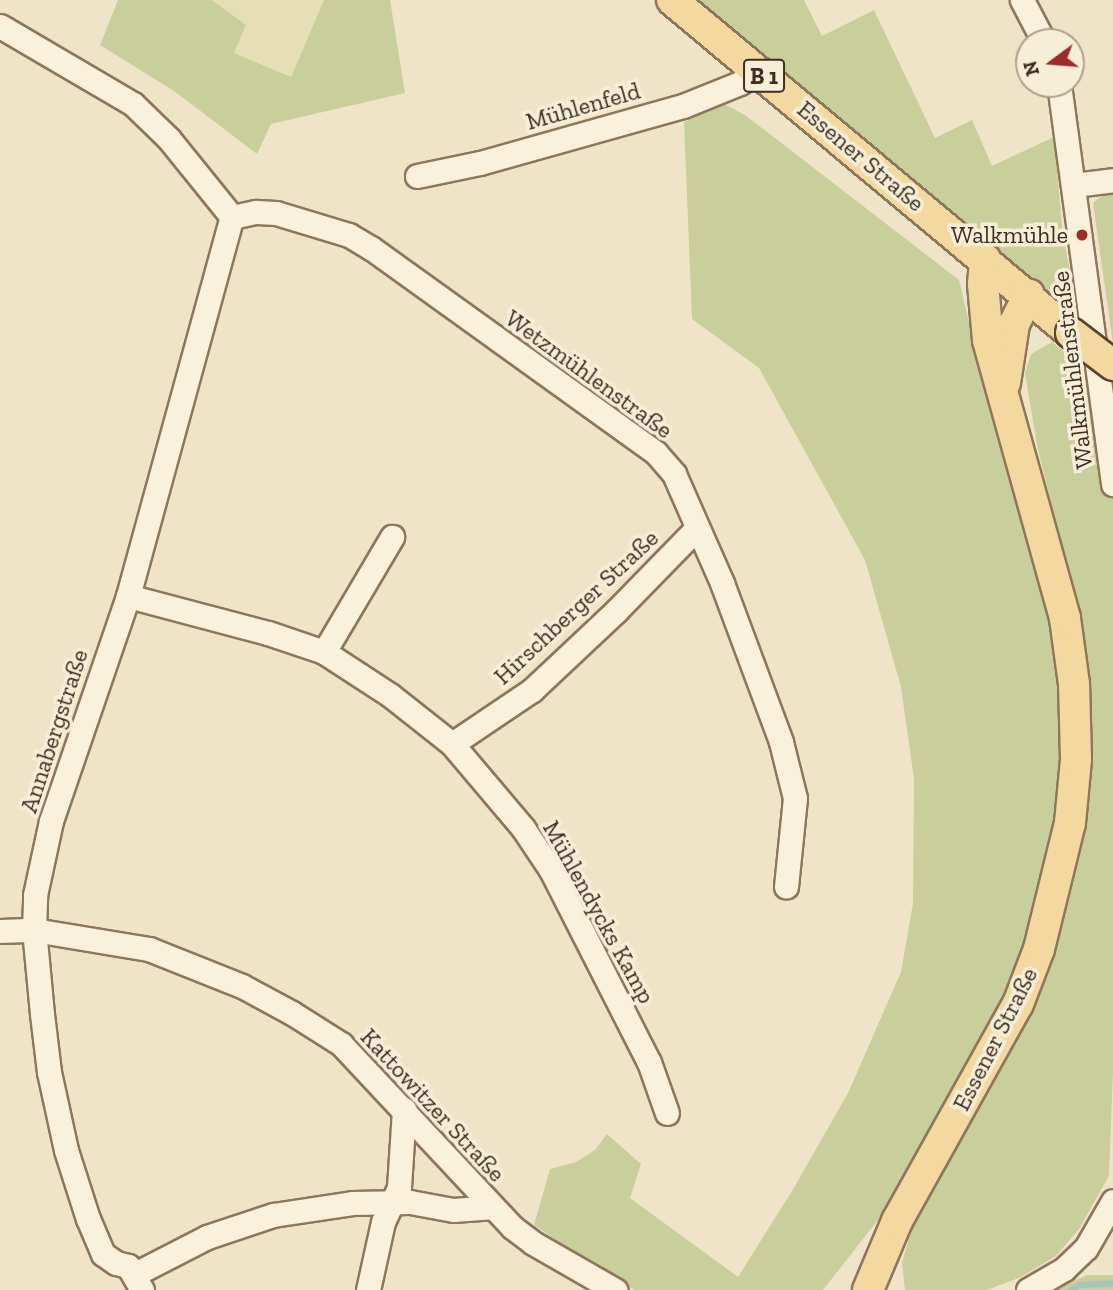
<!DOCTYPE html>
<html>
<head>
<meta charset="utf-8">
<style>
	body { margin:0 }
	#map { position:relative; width:1113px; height:1290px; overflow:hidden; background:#f0e4c8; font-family:"Zilla Slab",serif }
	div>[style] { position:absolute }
	.farmland>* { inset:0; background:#e6deb5 }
	.green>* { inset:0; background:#c9cf9b }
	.stream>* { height:6px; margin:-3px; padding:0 3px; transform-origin:3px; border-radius:3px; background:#a9c4bc }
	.roads { filter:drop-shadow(2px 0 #8d765c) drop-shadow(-2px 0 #8d765c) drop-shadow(0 2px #8d765c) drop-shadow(0 -2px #8d765c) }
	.minor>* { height:23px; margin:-11.5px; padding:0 11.5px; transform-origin:11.5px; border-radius:11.5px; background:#faf1dc }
	.major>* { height:30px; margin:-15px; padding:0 15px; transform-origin:15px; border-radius:15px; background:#f3d9a0 }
	.bridges { filter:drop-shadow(2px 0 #5b4430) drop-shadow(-2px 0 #5b4430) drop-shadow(0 2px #5b4430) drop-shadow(0 -2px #5b4430) }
	.major-bridge>* { height:30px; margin:-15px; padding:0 15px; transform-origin:15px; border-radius:15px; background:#f3d9a0 }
	.dots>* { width:19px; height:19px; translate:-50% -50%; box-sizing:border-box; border:4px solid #f7eed8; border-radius:50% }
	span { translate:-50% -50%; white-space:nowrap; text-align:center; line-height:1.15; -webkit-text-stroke:7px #f7eed8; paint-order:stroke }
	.shield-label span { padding:2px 5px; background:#f7eed8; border:2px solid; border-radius:5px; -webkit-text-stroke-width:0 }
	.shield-label { font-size:23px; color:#3d2e20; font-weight:700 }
	.street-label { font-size:24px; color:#3d2e20 }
	.poi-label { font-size:24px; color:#3d2e20 }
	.right { translate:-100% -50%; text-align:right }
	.north { position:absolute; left:1015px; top:28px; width:70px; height:70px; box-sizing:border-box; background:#f7eed8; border:2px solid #ada18e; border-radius:50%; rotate:254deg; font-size:19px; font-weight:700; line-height:28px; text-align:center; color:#3d2e20 }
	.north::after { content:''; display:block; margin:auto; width:24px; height:32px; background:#9e2a2b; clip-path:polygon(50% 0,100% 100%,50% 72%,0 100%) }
</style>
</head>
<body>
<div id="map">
	<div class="farmland">
		<div style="clip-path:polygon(212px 0,324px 0,291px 77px,234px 53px,246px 25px)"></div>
	</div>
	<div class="green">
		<div style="clip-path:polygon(118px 0,212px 0,246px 25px,234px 53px,291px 77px,324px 0,390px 0,405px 93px,271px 124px,257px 154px,174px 91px,100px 45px)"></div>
		<div style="clip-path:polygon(699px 0,804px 0,822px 36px,874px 10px,935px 138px,972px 120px,992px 166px,1054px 137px,1063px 236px,1079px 316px,893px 165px)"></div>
		<div style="clip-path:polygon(724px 104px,745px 115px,959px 280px,982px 376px,1056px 644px,1061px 765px,1044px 889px,1004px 997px,881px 1216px,823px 1290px,635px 1290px,603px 1272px,534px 1225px,550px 1169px,576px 1162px,595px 1150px,607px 1134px,641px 1164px,630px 1198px,738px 1277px,792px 1191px,848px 1093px,901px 972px,913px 903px,914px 779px,901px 687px,865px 560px,759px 368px,692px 319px,684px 122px)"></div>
		<div style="clip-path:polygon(1113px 194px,1113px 344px,1093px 203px,1103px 195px)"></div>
		<div style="clip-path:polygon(1052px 342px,1113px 391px,1113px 1072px,1109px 1176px,1079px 1229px,1056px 1256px,1021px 1277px,987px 1290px,905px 1290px,902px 1263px,913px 1224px,1027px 1022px,1073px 882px,1089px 762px,1082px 631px,1037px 445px,1025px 373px,1031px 354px)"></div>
		<div style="clip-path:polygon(1087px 1275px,1113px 1275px,1113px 1290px,1053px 1290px)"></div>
	</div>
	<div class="stream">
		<div style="left:1071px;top:1290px;width:10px;rotate:-29deg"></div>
		<div style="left:1080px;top:1285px;width:33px;rotate:-3deg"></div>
	</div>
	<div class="roads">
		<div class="minor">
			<div style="left:1022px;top:0;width:47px;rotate:62.4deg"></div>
			<div style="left:0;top:26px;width:154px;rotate:30.4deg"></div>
			<div style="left:133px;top:104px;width:50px;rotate:44.2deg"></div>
			<div style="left:169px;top:139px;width:100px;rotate:51.1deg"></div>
			<div style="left:1059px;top:84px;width:404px;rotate:82.3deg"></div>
			<div style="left:417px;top:176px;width:64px;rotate:-11.7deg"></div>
			<div style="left:480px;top:163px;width:211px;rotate:-15.7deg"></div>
			<div style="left:683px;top:106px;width:61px;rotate:-22deg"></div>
			<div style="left:740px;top:83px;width:22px;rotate:-34deg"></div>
			<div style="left:1074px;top:185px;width:39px;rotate:-7deg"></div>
			<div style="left:232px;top:217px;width:25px;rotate:-12deg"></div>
			<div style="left:256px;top:212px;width:20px;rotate:3deg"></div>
			<div style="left:276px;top:213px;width:76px;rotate:16.8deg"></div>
			<div style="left:349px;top:235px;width:26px;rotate:31deg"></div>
			<div style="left:371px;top:248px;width:351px;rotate:35.7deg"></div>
			<div style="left:656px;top:453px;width:28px;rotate:49deg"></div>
			<div style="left:674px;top:474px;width:119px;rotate:66.2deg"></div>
			<div style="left:722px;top:583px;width:170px;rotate:69.6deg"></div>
			<div style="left:781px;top:742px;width:58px;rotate:76deg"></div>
			<div style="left:795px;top:798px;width:89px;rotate:95.8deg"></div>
			<div style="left:128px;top:596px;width:145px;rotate:14.8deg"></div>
			<div style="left:268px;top:633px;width:59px;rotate:18.7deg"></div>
			<div style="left:324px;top:652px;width:79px;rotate:33.1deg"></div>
			<div style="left:390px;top:695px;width:79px;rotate:38.3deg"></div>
			<div style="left:452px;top:744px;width:110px;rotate:49.8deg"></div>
			<div style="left:523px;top:828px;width:50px;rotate:56.3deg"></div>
			<div style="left:551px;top:870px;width:216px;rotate:63deg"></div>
			<div style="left:649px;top:1062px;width:54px;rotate:70.6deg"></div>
			<div style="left:324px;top:652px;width:134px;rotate:-59.4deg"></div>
			<div style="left:452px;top:744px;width:97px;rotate:-34deg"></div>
			<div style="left:532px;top:690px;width:115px;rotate:-43.2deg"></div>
			<div style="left:616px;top:611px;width:116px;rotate:-45.7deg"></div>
			<div style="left:0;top:931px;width:34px;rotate:-2deg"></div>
			<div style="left:34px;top:930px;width:117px;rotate:9.4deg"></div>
			<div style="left:149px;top:949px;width:100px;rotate:21.7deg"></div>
			<div style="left:242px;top:986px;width:57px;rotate:28.4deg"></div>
			<div style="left:292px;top:1013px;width:58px;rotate:32.3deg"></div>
			<div style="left:341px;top:1044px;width:250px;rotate:46.9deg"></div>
			<div style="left:512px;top:1227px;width:26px;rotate:37deg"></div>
			<div style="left:533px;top:1243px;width:95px;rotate:29.8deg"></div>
			<div style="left:135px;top:1274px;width:81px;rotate:-27.2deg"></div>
			<div style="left:207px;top:1237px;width:70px;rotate:-18.4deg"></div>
			<div style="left:273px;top:1215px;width:80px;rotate:-8.6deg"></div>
			<div style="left:352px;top:1203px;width:58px;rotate:-1deg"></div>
			<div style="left:410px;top:1202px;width:44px;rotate:10.5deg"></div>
			<div style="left:453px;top:1210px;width:39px;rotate:-4deg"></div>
			<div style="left:142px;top:1290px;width:28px;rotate:-120deg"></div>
			<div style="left:128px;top:1266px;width:12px;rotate:-166deg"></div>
			<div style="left:116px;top:1263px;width:16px;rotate:-145deg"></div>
			<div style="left:103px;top:1254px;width:38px;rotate:-113deg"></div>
			<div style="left:88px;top:1219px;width:72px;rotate:-107.7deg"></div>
			<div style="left:66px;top:1150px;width:80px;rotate:-102.3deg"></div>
			<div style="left:49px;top:1072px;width:58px;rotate:-96.9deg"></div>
			<div style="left:42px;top:1014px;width:84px;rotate:-95.4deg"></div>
			<div style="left:34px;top:930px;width:35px;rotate:-88deg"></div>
			<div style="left:35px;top:895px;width:76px;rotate:-77.8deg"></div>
			<div style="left:51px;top:821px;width:238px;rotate:-71.1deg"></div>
			<div style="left:128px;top:596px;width:393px;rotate:-74.7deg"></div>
			<div style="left:368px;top:1290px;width:70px;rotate:-77.6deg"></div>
			<div style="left:383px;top:1222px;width:38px;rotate:-65deg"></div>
			<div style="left:399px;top:1187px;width:78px;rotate:-86.3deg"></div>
			<div style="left:1028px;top:1290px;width:42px;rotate:-30.3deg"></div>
			<div style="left:1064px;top:1269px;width:30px;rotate:-44deg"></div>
			<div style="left:1086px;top:1248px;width:54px;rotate:-60.1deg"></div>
		</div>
		<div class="major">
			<div style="left:672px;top:0;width:520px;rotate:39.85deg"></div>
			<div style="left:1005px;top:383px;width:60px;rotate:-81.3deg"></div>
			<div style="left:1014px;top:324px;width:33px;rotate:-63deg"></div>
			<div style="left:868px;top:1290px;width:75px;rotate:-67.2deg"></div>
			<div style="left:897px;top:1221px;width:248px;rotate:-60.9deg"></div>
			<div style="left:1018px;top:1004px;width:59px;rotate:-69.1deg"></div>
			<div style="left:1039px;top:949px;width:130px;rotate:-76.2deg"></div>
			<div style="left:1070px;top:823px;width:64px;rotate:-84.6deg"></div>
			<div style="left:1076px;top:759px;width:75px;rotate:-91.5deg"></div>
			<div style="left:1074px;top:684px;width:67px;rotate:-97.8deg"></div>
			<div style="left:1065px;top:618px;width:288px;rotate:-105.5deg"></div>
			<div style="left:988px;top:340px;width:56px;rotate:-95.1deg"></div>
			<div style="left:983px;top:284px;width:25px;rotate:-85deg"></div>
		</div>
	</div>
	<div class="bridges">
		<div class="major-bridge">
			<div style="left:1071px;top:333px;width:53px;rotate:37.3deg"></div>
		</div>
	</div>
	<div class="dots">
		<div style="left:1082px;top:235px;background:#9e2a2b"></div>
	</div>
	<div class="shield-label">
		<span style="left:764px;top:76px">B 1</span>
	</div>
	<div class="street-label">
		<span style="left:583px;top:106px;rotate:-16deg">Mühlenfeld</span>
		<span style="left:861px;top:156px;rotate:40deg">Essener Straße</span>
		<span style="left:1072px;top:370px;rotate:-97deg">Walkmühlenstraße</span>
		<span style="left:589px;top:374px;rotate:36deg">Wetzmühlenstraße</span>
		<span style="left:576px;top:607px;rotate:-43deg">Hirschberger Straße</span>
		<span style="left:54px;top:731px;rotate:-72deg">Annabergstraße</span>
		<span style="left:599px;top:912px;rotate:61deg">Mühlendycks Kamp</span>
		<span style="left:995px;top:1039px;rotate:-63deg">Essener Straße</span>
		<span style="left:433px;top:1105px;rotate:47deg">Kattowitzer Straße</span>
	</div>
	<div class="poi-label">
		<span class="right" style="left:1068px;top:235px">Walkmühle</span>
	</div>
	<div class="north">N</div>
</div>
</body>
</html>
